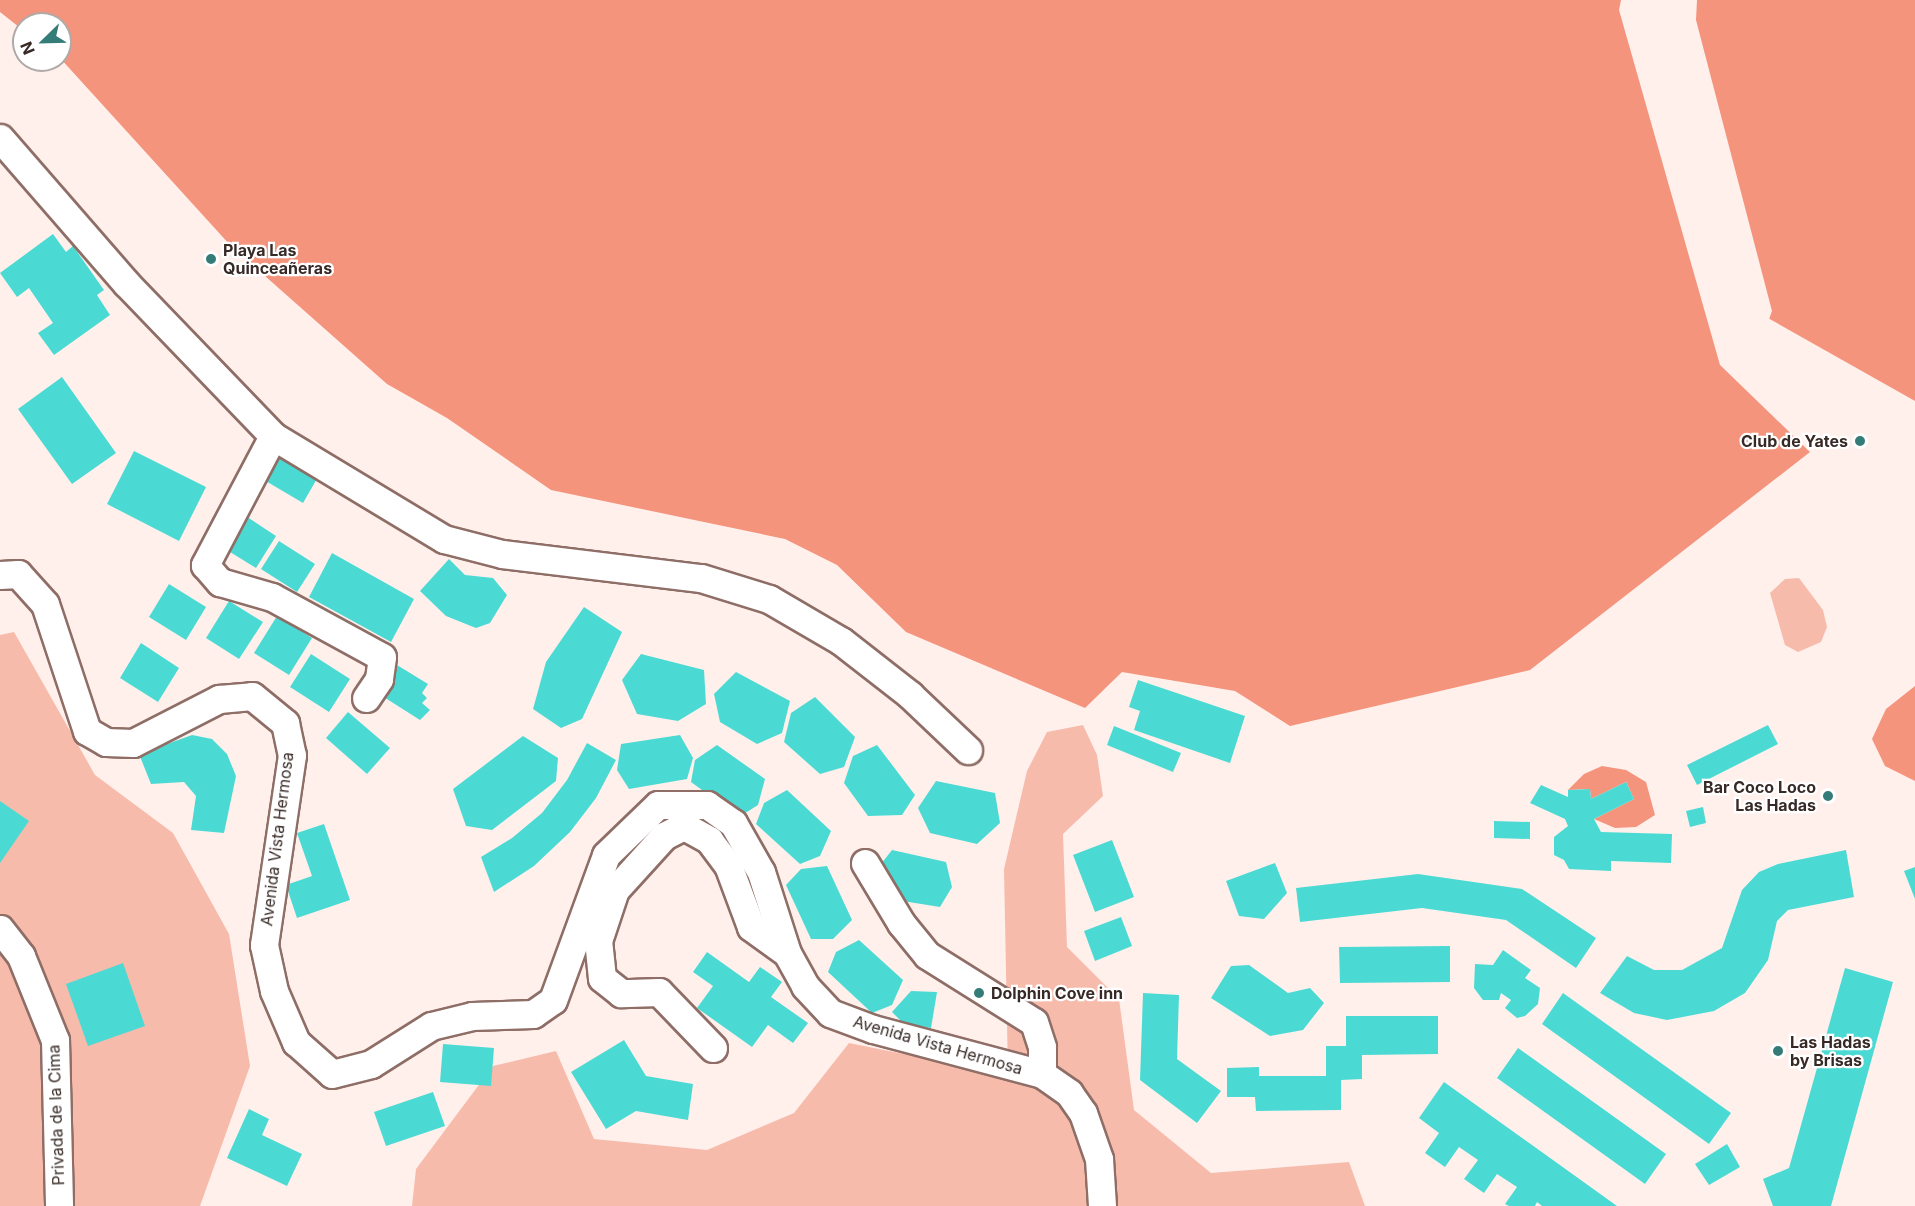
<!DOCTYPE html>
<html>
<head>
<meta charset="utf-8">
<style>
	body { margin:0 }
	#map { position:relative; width:1915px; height:1206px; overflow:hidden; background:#fff0ec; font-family:Inter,sans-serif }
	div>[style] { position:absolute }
	.green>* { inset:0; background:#f7bbac }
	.water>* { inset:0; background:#f4947c }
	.pier>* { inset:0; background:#fff0ec }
	.building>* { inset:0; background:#4bdad3 }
	.roads { filter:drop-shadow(2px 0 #8e6e66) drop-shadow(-2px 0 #8e6e66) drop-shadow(0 2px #8e6e66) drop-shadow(0 -2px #8e6e66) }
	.minor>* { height:27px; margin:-13.5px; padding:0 13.5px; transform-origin:13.5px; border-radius:13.5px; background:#fff }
	.dots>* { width:16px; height:16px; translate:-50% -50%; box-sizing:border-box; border:3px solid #fff; border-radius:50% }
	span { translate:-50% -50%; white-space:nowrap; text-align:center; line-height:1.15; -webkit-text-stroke:4.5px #fff; paint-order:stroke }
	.poi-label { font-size:16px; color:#372a26; font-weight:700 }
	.left { translate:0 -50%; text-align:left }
	.right { translate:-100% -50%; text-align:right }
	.street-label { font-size:16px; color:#372a26 }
	.north { position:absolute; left:12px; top:12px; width:60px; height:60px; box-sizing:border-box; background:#fff; border:2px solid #afaaa8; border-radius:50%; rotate:247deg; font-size:16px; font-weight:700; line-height:24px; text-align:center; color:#372a26 }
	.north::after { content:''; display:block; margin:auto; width:21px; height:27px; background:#337c78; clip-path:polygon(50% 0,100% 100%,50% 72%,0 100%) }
</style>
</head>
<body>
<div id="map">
	<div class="green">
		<div style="clip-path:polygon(1799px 578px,1823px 610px,1827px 627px,1821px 642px,1798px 652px,1785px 645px,1770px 593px,1785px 579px)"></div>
		<div style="clip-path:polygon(14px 632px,95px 775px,173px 833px,229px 934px,250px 1066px,200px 1206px,0 1206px,0 635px)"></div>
		<div style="clip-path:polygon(1083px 725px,1097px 755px,1103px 796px,1063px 834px,1067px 947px,1119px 999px,1134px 1110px,1211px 1173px,1349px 1162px,1365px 1206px,412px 1206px,416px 1169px,493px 1066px,556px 1051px,594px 1139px,707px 1150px,794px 1113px,849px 1043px,1008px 1075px,1004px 869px,1027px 771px,1047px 732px)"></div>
	</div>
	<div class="water">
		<div style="clip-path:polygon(0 0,1621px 0,1619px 10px,1720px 365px,1810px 452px,1530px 670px,1290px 726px,1235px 691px,1122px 672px,1085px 708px,906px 632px,837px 565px,785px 539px,551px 490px,447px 418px,387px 384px,230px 245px,60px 58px,60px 24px,24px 24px,24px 31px,0 12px)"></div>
		<div style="clip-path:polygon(1690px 0,1915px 0,1915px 401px,1768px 318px)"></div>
		<div style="clip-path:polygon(1915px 686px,1915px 781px,1885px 766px,1872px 739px,1886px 709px)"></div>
		<div style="clip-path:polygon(1602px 766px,1626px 770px,1646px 782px,1655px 815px,1636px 827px,1615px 828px,1594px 819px,1634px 799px,1626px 782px,1591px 799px,1590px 789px,1568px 790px,1584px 774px)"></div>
	</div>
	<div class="pier">
		<div style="clip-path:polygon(1687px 0,1697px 0,1696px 20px,1772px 311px,1768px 322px,1686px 15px)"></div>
	</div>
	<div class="building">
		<div style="clip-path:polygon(53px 234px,66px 252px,73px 246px,104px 290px,97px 295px,110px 315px,54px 355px,38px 333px,53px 323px,29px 288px,17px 297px,0 273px)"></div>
		<div style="clip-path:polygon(62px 377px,116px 453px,72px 484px,18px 409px)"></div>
		<div style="clip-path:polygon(278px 444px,322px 470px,303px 503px,259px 477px)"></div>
		<div style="clip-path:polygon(134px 451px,206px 487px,179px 541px,107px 504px)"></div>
		<div style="clip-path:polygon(238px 511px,276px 536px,256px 568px,217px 544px)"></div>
		<div style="clip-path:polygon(279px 541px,315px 564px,297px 592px,261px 569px)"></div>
		<div style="clip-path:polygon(332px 553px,414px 599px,391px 642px,309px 597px)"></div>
		<div style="clip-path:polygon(449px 559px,465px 575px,493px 578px,507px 595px,490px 623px,476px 628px,446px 616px,420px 591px)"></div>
		<div style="clip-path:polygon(169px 584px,206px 607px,186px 640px,149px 617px)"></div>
		<div style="clip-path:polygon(229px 601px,263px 622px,239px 659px,206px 638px)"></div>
		<div style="clip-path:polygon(584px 607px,622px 632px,582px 719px,561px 728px,533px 709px,546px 662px)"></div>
		<div style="clip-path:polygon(277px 616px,312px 638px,289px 675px,254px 653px)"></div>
		<div style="clip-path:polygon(141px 643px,179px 668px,158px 702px,120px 678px)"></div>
		<div style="clip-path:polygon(311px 654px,350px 679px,329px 712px,290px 687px)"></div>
		<div style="clip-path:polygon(641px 654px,704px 670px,706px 704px,678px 721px,637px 714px,622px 680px)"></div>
		<div style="clip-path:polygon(397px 665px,428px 684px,422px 693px,427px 698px,422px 703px,430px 710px,420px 720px,379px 694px)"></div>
		<div style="clip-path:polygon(736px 672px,790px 701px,782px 733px,757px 744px,720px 722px,714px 694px)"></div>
		<div style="clip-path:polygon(1138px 680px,1245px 716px,1230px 763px,1134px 730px,1140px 711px,1129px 707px)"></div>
		<div style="clip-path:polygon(815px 697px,855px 737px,844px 767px,820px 774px,784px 742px,791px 713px)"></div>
		<div style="clip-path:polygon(348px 712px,390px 748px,367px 774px,326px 738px)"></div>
		<div style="clip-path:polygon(1768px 725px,1778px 744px,1697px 785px,1687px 765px)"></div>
		<div style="clip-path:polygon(1114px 726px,1181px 753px,1173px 772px,1107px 745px)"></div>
		<div style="clip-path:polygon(192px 735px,212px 739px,227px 754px,236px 776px,224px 833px,191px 830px,196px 796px,184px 782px,151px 784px,139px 754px)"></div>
		<div style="clip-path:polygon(680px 735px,693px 758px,687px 779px,629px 789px,617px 770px,621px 744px)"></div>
		<div style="clip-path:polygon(523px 736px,558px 758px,556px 781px,492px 830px,466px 826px,453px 789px)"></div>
		<div style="clip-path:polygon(587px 743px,616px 760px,596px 798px,570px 832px,534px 866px,494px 892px,481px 857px,512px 838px,542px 813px,567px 780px)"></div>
		<div style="clip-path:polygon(717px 745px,765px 779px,758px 805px,739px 817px,691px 782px,695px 760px)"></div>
		<div style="clip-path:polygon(877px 745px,915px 795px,902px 815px,868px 816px,844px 783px,853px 756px)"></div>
		<div style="clip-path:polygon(936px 781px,995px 793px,1000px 823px,977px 844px,930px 833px,918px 808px)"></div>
		<div style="clip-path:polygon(1626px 782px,1634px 799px,1594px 819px,1601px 832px,1672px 834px,1671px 863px,1611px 861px,1611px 871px,1569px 869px,1564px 860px,1554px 855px,1554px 837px,1568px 826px,1565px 819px,1530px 803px,1541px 785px,1568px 797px,1568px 790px,1590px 789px,1591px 799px)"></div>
		<div style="clip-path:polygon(787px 790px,831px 831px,820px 856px,800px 864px,756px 824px,764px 803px)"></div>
		<div style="clip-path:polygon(0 801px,29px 821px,0 863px)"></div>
		<div style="clip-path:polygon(1703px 807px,1706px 823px,1690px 827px,1686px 811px)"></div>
		<div style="clip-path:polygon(1494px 821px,1530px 822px,1530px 839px,1494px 838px)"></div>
		<div style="clip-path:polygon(324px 824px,350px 900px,297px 918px,286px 885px,312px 876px,297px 833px)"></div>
		<div style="clip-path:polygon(1112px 840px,1134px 897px,1095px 912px,1073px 855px)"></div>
		<div style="clip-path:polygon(892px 850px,946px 862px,952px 887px,940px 907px,890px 899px,877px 869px)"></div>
		<div style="clip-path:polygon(1846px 850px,1854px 897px,1788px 910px,1777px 921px,1768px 960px,1745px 993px,1714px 1011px,1667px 1020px,1634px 1013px,1600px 993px,1627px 956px,1654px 970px,1682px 970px,1722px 948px,1742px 890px,1759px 872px,1778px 864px)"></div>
		<div style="clip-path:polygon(1275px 863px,1287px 893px,1264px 919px,1239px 916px,1226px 881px)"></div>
		<div style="clip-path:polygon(827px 866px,852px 920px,833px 939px,811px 939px,786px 885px,801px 869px)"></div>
		<div style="clip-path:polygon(1915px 867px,1915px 899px,1904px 871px)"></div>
		<div style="clip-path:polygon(1418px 874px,1522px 889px,1596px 938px,1576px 968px,1506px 920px,1422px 908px,1300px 922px,1296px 888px)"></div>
		<div style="clip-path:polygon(1121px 917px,1132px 946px,1095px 961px,1084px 931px)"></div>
		<div style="clip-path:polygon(859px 940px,903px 980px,892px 1005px,872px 1013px,828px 972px,836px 952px)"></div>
		<div style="clip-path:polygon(1450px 946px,1450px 982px,1340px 983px,1339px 947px)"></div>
		<div style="clip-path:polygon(1503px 950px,1531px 970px,1525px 978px,1540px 988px,1538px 1004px,1525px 1016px,1517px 1018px,1505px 1008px,1511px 1000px,1501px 993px,1499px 1000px,1483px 1000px,1474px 988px,1475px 964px,1493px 965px)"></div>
		<div style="clip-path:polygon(707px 952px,749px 982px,760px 967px,782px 982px,771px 997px,808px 1023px,793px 1043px,768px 1025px,752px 1047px,697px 1008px,713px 986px,693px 972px)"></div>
		<div style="clip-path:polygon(123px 963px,145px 1026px,88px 1046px,66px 984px)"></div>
		<div style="clip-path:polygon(1249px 965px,1288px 993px,1310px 988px,1324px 1003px,1303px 1030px,1270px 1036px,1211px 998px,1231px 966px)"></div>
		<div style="clip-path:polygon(1845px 968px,1893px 982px,1831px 1206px,1773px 1206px,1763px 1179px,1789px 1168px)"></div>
		<div style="clip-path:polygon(911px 991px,937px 992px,931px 1028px,903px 1023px,892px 1012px)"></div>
		<div style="clip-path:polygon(1143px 993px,1179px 995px,1177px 1059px,1221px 1091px,1197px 1123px,1140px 1080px)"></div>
		<div style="clip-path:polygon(1563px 993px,1731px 1113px,1709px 1144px,1542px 1024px)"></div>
		<div style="clip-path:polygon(1346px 1016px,1438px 1016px,1438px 1054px,1362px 1055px,1362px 1079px,1341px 1080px,1341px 1110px,1256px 1111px,1255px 1097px,1227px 1097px,1227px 1068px,1259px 1067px,1259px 1076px,1326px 1076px,1326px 1046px,1346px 1046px)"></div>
		<div style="clip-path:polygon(624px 1040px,646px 1076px,693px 1084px,688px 1120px,636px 1111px,606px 1129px,571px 1072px)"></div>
		<div style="clip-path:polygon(443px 1044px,494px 1048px,491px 1086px,440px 1082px)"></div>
		<div style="clip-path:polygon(1518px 1048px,1666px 1154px,1645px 1184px,1497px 1078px)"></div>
		<div style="clip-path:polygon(1444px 1082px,1617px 1206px,1542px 1206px,1537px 1202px,1535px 1206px,1509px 1206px,1505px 1204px,1517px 1187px,1497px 1174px,1484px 1193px,1464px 1179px,1478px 1160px,1459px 1147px,1445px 1167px,1425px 1153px,1439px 1133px,1419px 1118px)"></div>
		<div style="clip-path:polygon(433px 1092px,445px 1126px,386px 1146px,374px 1112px)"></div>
		<div style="clip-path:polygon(249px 1109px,269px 1119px,262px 1135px,302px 1154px,287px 1186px,227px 1158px)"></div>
		<div style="clip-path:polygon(1727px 1144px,1740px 1167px,1709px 1185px,1695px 1164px)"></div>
	</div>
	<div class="roads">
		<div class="minor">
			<div style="left:0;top:138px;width:192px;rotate:49deg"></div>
			<div style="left:126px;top:283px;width:212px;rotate:46.1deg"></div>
			<div style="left:273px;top:436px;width:146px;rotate:117.8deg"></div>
			<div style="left:205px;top:565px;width:23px;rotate:49deg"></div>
			<div style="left:220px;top:582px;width:54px;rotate:16.1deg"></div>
			<div style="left:272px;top:597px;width:125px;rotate:28.6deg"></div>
			<div style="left:382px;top:657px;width:22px;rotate:98deg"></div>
			<div style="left:379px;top:679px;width:23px;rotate:124deg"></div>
			<div style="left:273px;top:436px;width:200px;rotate:31.1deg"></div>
			<div style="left:444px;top:539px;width:60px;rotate:14.5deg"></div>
			<div style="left:502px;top:554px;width:200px;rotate:6.9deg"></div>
			<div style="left:701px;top:578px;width:71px;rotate:17.2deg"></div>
			<div style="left:769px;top:599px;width:83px;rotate:30.3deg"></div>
			<div style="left:841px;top:641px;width:88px;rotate:38deg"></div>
			<div style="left:910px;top:695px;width:80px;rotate:43.5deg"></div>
			<div style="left:0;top:575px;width:18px;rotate:-3deg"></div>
			<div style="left:18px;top:574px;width:40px;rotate:48deg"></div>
			<div style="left:45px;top:604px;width:134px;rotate:71.7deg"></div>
			<div style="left:87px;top:731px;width:22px;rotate:30deg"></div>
			<div style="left:106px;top:742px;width:27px;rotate:2deg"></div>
			<div style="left:133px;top:743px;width:97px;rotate:-27.1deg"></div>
			<div style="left:219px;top:699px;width:33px;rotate:-5deg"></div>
			<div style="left:252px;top:696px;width:43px;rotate:39.3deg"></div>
			<div style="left:285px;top:723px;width:33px;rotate:78deg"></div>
			<div style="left:292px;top:755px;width:192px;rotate:98.4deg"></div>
			<div style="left:264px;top:945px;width:47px;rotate:77.7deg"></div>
			<div style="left:274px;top:991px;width:56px;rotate:66.7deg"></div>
			<div style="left:296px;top:1042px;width:48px;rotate:41.6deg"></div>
			<div style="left:332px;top:1074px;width:40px;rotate:-14.4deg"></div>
			<div style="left:371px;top:1064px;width:71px;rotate:-32.3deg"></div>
			<div style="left:431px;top:1026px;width:42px;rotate:-13.7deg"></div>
			<div style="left:472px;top:1016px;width:61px;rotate:-1.9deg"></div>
			<div style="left:533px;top:1014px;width:24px;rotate:-35deg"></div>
			<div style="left:553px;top:1000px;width:154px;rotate:-69.9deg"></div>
			<div style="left:606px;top:855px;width:72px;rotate:-43.9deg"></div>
			<div style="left:658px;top:805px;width:49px"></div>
			<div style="left:707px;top:805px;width:32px;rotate:35deg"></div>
			<div style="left:733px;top:823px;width:56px;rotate:60.3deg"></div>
			<div style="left:761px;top:872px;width:85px;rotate:72.2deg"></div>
			<div style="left:787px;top:953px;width:38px;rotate:61deg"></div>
			<div style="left:805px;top:986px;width:37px;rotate:47deg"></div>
			<div style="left:830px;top:1013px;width:46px;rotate:20.4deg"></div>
			<div style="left:873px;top:1029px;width:175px;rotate:14.9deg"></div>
			<div style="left:1042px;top:1074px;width:33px;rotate:35deg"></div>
			<div style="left:1069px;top:1093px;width:24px;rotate:55deg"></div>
			<div style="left:1083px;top:1113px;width:49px;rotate:70.8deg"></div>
			<div style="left:1099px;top:1159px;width:47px;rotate:86.3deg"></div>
			<div style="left:865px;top:863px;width:70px;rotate:59deg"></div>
			<div style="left:901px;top:923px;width:41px;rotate:50.9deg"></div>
			<div style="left:927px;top:955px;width:126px;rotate:32.1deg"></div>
			<div style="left:1034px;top:1022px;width:26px;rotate:72deg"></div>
			<div style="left:1042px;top:1047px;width:27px;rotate:90deg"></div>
			<div style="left:0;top:929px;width:34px;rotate:52deg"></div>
			<div style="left:21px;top:956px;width:91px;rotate:68deg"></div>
			<div style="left:55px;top:1040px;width:166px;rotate:88.6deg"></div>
			<div style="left:713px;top:1048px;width:78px;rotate:-134deg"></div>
			<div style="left:659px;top:992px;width:38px;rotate:178deg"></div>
			<div style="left:621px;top:993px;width:24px;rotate:-142deg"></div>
			<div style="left:602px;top:978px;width:37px;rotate:-96deg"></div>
			<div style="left:598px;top:941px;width:54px;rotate:-71.6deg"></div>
			<div style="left:615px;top:890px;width:73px;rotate:-47.8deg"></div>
			<div style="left:664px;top:836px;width:22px;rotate:-27deg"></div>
			<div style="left:684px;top:826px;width:29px;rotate:29deg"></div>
			<div style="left:709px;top:840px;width:31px;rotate:53deg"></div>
			<div style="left:728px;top:865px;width:66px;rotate:69.6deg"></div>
			<div style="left:751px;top:927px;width:44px;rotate:35.8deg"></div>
		</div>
	</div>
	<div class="dots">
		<div style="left:211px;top:259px;background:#337c78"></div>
		<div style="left:1860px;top:441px;background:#337c78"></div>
		<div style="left:1828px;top:796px;background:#337c78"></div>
		<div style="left:979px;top:993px;background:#337c78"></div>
		<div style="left:1778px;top:1051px;background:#337c78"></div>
	</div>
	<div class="poi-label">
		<span class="left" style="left:223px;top:259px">Playa Las<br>Quinceañeras</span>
		<span class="right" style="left:1848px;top:441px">Club de Yates</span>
		<span class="right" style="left:1816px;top:796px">Bar Coco Loco<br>Las Hadas</span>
		<span class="left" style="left:991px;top:993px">Dolphin Cove inn</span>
		<span class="left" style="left:1790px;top:1051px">Las Hadas<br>by Brisas</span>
	</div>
	<div class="street-label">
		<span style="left:277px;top:839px;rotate:-83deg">Avenida Vista Hermosa</span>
		<span style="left:938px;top:1045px;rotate:16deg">Avenida Vista Hermosa</span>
		<span style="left:56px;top:1115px;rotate:-92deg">Privada de la Cima</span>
	</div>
	<div class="north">N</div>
</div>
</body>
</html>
